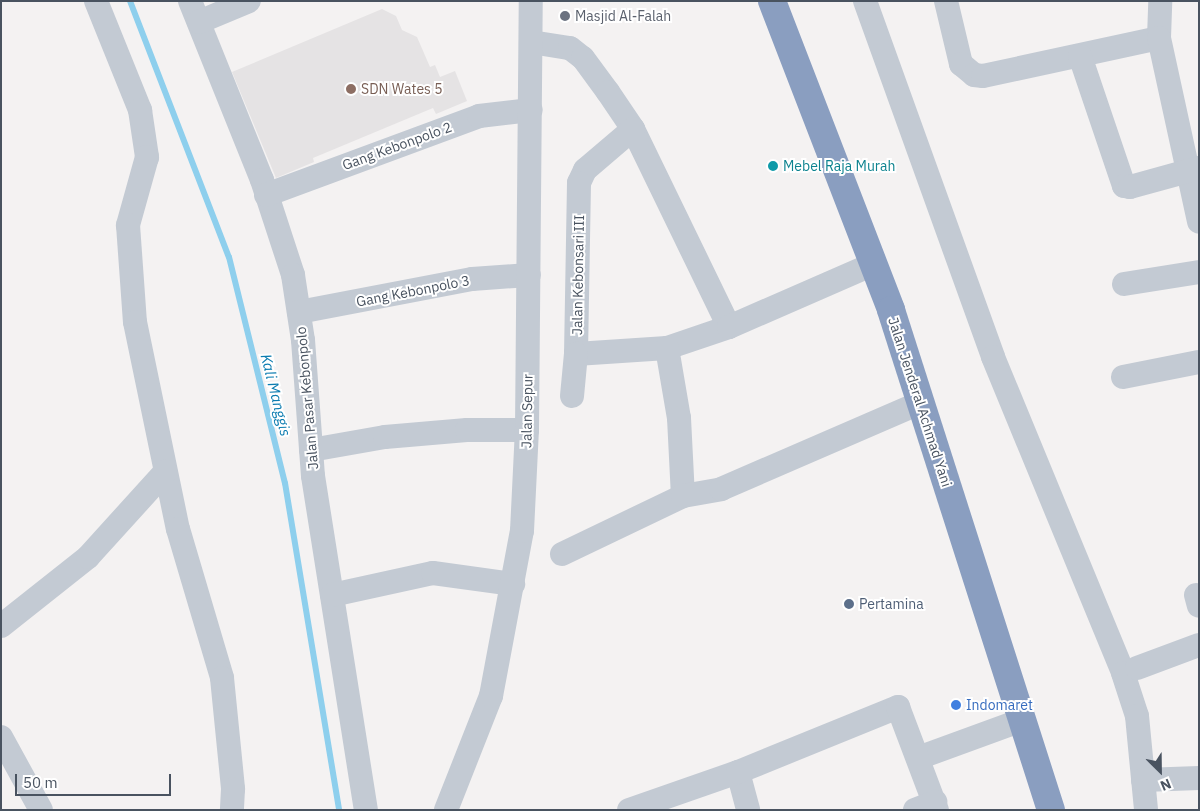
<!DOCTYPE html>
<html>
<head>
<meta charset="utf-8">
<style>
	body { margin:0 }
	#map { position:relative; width:1200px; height:811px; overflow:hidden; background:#f4f2f2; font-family:"IBM Plex Sans",sans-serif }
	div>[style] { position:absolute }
	.education>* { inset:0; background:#e5e3e4 }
	.stream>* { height:6px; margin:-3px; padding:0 3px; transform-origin:3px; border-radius:3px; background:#8ecfed }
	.minor>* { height:24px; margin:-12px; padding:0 12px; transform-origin:12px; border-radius:12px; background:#c3cad3 }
	.highway>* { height:28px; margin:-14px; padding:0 14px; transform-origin:14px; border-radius:14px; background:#8a9ec0 }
	.dots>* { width:14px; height:14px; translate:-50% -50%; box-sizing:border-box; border:2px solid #fff; border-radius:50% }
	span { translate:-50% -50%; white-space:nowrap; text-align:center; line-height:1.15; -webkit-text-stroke:4px #fff; paint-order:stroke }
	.worship-label { font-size:14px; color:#5b616d }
	.left { translate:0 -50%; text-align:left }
	.education-label { font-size:14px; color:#785e54 }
	.street-label { font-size:14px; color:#495360 }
	.culture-label { font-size:14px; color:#0d838f }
	.service-label { font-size:14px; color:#4e5e75 }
	.shop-label { font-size:14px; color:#366cbe }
	.water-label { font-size:15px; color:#0c7cb0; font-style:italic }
	.frame { position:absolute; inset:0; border:2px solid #495360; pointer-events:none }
	.north { position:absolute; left:1135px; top:746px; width:50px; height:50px; -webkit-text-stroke:4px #fff; paint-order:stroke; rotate:157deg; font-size:14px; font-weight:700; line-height:20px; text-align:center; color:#495360 }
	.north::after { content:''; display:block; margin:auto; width:18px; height:22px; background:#495360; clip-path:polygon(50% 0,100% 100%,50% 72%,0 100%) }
	.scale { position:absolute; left:15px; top:774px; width:156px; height:22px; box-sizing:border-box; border:2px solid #495360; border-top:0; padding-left:6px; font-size:15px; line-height:18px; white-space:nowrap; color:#495360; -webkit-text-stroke:4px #fff; paint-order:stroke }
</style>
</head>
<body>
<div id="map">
	<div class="education">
		<div style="clip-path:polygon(382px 9px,396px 16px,402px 30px,417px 37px,430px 67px,435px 65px,440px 77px,455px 71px,467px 101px,436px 114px,433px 108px,313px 158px,314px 162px,276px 178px,232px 72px)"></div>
	</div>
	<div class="stream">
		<div style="left:130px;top:1px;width:274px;rotate:68.9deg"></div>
		<div style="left:229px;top:257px;width:233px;rotate:76.1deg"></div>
		<div style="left:285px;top:483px;width:331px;rotate:80.6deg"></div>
	</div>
	<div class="minor">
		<div style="left:96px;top:1px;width:118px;rotate:68deg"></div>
		<div style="left:140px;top:110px;width:48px;rotate:81.5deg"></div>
		<div style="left:147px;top:157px;width:71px;rotate:105.6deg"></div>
		<div style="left:128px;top:225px;width:97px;rotate:85.9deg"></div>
		<div style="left:135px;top:322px;width:211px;rotate:78.3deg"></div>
		<div style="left:178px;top:529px;width:155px;rotate:73.5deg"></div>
		<div style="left:222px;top:678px;width:112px;rotate:84.3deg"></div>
		<div style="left:233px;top:789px;width:21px;rotate:93deg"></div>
		<div style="left:190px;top:1px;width:193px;rotate:68.1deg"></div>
		<div style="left:262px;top:180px;width:100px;rotate:71.9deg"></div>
		<div style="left:293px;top:275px;width:66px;rotate:81.3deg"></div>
		<div style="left:303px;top:340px;width:136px;rotate:85.8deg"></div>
		<div style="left:313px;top:476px;width:338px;rotate:81deg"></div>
		<div style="left:865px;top:1px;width:378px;rotate:70.2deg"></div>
		<div style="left:993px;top:357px;width:342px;rotate:67.6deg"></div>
		<div style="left:1123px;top:673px;width:45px;rotate:72deg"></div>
		<div style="left:1137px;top:716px;width:94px;rotate:84.5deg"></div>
		<div style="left:946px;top:1px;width:65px;rotate:76.6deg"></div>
		<div style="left:961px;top:64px;width:17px;rotate:40deg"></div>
		<div style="left:974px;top:75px;width:9px;rotate:6deg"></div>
		<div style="left:983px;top:76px;width:180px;rotate:-12.2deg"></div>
		<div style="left:1159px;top:38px;width:37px;rotate:-88deg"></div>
		<div style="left:199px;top:22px;width:54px;rotate:-22.8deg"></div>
		<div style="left:1159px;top:38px;width:188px;rotate:77.7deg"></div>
		<div style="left:531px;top:42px;width:39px;rotate:9deg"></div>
		<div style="left:570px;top:48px;width:16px;rotate:38deg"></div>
		<div style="left:583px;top:58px;width:42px;rotate:53.7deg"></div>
		<div style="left:608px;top:92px;width:45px;rotate:56deg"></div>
		<div style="left:633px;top:129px;width:220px;rotate:64.1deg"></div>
		<div style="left:1080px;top:56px;width:137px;rotate:71.3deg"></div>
		<div style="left:1124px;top:186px;width:6px;rotate:9deg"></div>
		<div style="left:1130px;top:187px;width:72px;rotate:-15.4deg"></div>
		<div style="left:633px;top:129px;width:63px;rotate:139.5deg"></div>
		<div style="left:585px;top:170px;width:14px;rotate:115deg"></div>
		<div style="left:579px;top:183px;width:171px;rotate:91deg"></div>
		<div style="left:576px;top:354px;width:91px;rotate:-3.8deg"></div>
		<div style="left:667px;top:348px;width:65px;rotate:-18.7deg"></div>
		<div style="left:729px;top:327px;width:157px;rotate:-23.6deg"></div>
		<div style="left:266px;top:195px;width:227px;rotate:-20.3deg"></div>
		<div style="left:479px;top:116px;width:52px;rotate:-6.6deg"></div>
		<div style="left:1124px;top:284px;width:76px;rotate:-9.1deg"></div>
		<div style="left:299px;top:312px;width:176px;rotate:-10.8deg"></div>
		<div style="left:472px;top:279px;width:57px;rotate:-4deg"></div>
		<div style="left:667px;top:348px;width:71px;rotate:80.3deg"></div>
		<div style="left:679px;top:418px;width:78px;rotate:87.1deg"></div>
		<div style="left:1123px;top:377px;width:77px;rotate:-11.2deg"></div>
		<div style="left:572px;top:396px;width:42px;rotate:-84.6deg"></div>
		<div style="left:311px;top:450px;width:75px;rotate:-10deg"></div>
		<div style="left:385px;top:437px;width:82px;rotate:-4.9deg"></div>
		<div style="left:467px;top:430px;width:60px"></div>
		<div style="left:562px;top:554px;width:134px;rotate:-25.6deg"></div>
		<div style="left:683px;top:496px;width:39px;rotate:-10deg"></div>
		<div style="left:721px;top:489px;width:217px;rotate:-23.4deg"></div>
		<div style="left:332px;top:595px;width:103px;rotate:-12.3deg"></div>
		<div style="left:433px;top:573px;width:81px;rotate:7.8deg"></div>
		<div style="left:1196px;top:595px;width:11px;rotate:75deg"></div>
		<div style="left:1px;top:626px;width:111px;rotate:-38.4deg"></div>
		<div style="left:88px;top:557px;width:115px;rotate:-47.8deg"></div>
		<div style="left:1137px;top:668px;width:66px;rotate:-20.4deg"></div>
		<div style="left:1px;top:737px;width:83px;rotate:61.3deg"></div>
		<div style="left:918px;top:758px;width:111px;rotate:-20.1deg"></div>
		<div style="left:738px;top:772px;width:39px;rotate:75deg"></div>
		<div style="left:1143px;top:780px;width:56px;rotate:-2deg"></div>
		<div style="left:446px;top:810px;width:123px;rotate:-68.5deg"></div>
		<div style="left:491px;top:696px;width:168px;rotate:-79.4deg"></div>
		<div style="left:522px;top:531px;width:101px;rotate:-87.2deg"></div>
		<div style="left:527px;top:430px;width:429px;rotate:-89.5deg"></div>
		<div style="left:629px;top:810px;width:115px;rotate:-19.2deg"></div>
		<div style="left:738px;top:772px;width:173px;rotate:-22.1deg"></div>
		<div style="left:898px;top:707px;width:110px;rotate:69.3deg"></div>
		<div style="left:915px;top:810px;width:22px;rotate:-22deg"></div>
	</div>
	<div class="highway">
		<div style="left:772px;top:1px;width:331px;rotate:68.9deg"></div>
		<div style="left:891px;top:310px;width:525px;rotate:72.26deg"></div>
	</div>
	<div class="dots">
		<div style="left:565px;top:16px;background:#6b7280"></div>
		<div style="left:351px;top:89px;background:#8d6e63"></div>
		<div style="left:773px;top:166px;background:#0f9aa8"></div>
		<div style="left:849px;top:604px;background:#5c6f8a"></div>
		<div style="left:956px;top:705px;background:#3f7fe0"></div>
	</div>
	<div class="worship-label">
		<span class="left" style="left:575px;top:16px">Masjid Al-Falah</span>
	</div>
	<div class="education-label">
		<span class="left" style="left:361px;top:89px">SDN Wates 5</span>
	</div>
	<div class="street-label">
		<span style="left:397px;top:146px;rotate:-20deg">Gang Kebonpolo 2</span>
		<span style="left:578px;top:275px;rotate:-89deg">Jalan Kebonsari III</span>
		<span style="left:413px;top:291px;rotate:-11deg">Gang Kebonpolo 3</span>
		<span style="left:307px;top:398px;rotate:-95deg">Jalan Pasar Kebonpolo</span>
		<span style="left:920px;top:402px;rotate:72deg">Jalan Jenderal Achmad Yani</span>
		<span style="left:527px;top:411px;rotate:-89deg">Jalan Sepur</span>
	</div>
	<div class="culture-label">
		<span class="left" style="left:783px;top:166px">Mebel Raja Murah</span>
	</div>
	<div class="service-label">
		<span class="left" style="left:859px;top:604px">Pertamina</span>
	</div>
	<div class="shop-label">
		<span class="left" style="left:966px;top:705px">Indomaret</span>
	</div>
	<div class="water-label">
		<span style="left:276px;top:395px;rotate:76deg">Kali Manggis</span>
	</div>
	<div class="frame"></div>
	<div class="north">N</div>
	<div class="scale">50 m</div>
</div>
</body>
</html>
